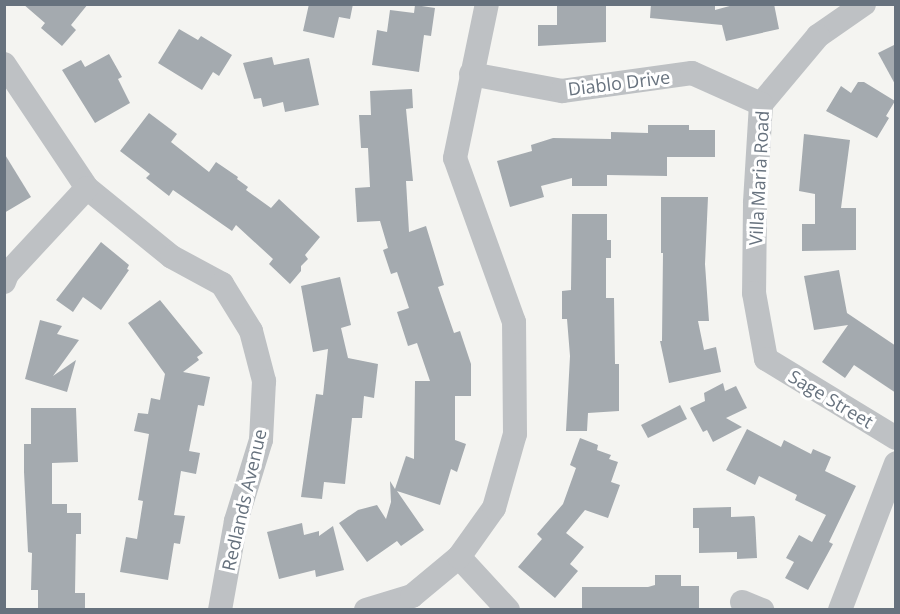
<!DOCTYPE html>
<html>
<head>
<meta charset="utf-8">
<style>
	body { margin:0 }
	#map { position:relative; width:900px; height:614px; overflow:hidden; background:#f4f4f1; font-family:"Open Sans",sans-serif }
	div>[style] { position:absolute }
	.building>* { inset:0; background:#a4aaaf }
	.minor>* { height:24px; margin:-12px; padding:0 12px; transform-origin:12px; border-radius:12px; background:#bec1c4 }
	span { translate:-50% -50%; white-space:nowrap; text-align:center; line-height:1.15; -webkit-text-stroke:6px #fff; paint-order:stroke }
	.street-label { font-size:18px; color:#67727e }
	.frame { position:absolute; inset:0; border:6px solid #67727e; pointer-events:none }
</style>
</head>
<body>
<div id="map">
	<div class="building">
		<div style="clip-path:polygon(23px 4px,88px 4px,71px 25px,76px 30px,62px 46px,41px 28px,45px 23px)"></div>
		<div style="clip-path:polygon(309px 4px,353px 4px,350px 19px,339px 17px,334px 38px,303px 31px)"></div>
		<div style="clip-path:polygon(557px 4px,606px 4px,606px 42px,538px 46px,538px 25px,557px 25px)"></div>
		<div style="clip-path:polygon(651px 4px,715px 4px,715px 10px,737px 4px,774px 4px,779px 29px,726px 41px,722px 25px,650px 18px)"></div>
		<div style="clip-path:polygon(415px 5px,435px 8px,431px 36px,424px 35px,419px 72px,372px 65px,377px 30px,387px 32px,390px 10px,414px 13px)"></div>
		<div style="clip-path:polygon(179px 29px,198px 40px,201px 36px,232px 55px,219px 76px,213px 72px,202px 90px,158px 63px)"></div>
		<div style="clip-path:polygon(896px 44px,896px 86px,878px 53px)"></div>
		<div style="clip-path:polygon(109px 54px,122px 77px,118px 79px,130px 103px,95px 123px,62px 70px,81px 60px,85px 67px)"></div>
		<div style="clip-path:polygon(272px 57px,274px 65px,309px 58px,319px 105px,285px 112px,283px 102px,263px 107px,261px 98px,254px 99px,243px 63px)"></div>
		<div style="clip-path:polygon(858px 82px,864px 82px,895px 101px,886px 116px,889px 118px,877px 138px,826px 111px,841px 86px,851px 93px)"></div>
		<div style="clip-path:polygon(412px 89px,413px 108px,406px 109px,413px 181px,406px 181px,409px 232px,426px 226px,444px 285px,438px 287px,454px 333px,460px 331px,471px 364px,471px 396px,455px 396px,455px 440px,466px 444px,457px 472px,451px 469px,440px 505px,397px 491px,424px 530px,401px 546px,397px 541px,367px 562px,339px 523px,358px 510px,377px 505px,386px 519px,391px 502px,390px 481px,395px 489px,406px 456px,414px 459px,415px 381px,430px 381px,417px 343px,408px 346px,397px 312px,409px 308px,397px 272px,391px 274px,383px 250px,388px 248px,380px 221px,357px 222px,355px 188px,370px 187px,368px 148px,361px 148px,359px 115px,371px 115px,370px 91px)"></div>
		<div style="clip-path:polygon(149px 113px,177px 134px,171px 142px,209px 172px,216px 162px,238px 177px,237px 179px,248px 187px,246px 190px,271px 208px,279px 199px,320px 237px,305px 255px,308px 259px,301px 266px,301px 271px,290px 284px,269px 264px,273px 259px,236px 225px,232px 231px,173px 190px,169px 196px,146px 178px,150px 174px,120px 151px)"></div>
		<div style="clip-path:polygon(648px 125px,689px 125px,689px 130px,715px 130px,715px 157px,667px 157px,667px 176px,607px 175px,607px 186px,572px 186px,572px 178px,541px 186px,544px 197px,510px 207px,497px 161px,532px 151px,531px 145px,553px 138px,611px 139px,611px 132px,648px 133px)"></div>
		<div style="clip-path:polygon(804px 134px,850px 140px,841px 208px,856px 208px,856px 250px,802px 251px,802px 224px,815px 224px,815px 194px,799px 191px)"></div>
		<div style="clip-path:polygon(4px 153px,31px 197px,4px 213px)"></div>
		<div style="clip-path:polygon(661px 197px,708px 197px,705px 264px,709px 321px,698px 321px,704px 350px,716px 347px,721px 372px,669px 383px,660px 341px,662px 341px,663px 253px,661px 253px)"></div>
		<div style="clip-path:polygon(572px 214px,607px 214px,607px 240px,611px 240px,611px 258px,606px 258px,606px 298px,614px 298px,615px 364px,619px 364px,619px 411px,588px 413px,587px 431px,566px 431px,570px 356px,567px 319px,562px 319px,562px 291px,571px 290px)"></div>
		<div style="clip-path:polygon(101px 242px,129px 265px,127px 269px,129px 270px,101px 310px,83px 297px,73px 312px,56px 300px)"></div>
		<div style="clip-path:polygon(839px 270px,847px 313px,896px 346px,896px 393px,854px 365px,845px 378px,822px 362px,848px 325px,814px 330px,804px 276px)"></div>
		<div style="clip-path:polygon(340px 277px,351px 325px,341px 328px,348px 358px,378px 364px,374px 398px,364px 396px,362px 418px,352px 418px,345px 484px,324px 482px,322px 499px,301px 497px,316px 394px,323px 395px,328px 349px,313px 352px,301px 286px)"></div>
		<div style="clip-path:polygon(160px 300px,203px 353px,197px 357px,199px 360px,183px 372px,210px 377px,204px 406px,198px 405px,189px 451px,200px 453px,196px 474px,181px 471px,174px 515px,185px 516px,180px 544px,174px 543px,168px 580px,120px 572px,126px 537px,137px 539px,143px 501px,138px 500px,149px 434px,134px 431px,138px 413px,148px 414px,151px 398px,160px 400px,165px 374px,128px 323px)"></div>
		<div style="clip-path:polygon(40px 320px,62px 326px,57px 334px,79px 340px,53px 376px,76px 360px,67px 392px,25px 379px)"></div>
		<div style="clip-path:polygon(723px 383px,725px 391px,736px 386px,747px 408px,726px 418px,742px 427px,713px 442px,707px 430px,703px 432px,690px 408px,705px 401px,704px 393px)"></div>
		<div style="clip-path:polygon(680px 405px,687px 419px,648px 438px,641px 425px)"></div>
		<div style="clip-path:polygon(31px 408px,76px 408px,78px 462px,52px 463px,52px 504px,67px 504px,67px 513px,81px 513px,81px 534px,76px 534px,75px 593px,85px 593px,85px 609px,38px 609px,38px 590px,31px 590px,32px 553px,28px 552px,24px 472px,24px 444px,31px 444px)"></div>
		<div style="clip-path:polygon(747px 429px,781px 447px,784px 440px,811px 454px,813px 449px,831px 457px,825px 471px,856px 486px,829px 542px,833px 544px,808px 590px,785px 578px,794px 562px,786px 558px,799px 535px,812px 542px,826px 515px,795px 500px,797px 495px,759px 476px,755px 485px,726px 470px)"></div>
		<div style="clip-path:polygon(580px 438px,598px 445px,597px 450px,611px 455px,609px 459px,618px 462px,611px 482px,620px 485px,608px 518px,585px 510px,566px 533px,584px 547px,570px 564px,578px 571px,555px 598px,518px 567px,542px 539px,537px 534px,563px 504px,576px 468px,570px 465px)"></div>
		<div style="clip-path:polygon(731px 507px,731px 517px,754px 516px,755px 518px,757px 558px,737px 559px,737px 552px,699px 553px,699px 528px,693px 528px,693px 508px)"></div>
		<div style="clip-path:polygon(302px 523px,304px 535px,319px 531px,319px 536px,333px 526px,344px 570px,316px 577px,315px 570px,279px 579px,267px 532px)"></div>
		<div style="clip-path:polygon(655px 575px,681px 575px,681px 586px,699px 586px,699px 609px,582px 609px,582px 587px,648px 587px,655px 585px)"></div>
	</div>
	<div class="minor">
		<div style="left:864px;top:4px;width:56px;rotate:145.2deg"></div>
		<div style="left:818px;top:36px;width:89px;rotate:130deg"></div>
		<div style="left:761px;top:104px;width:99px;rotate:93.5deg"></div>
		<div style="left:755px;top:203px;width:90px;rotate:90.6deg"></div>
		<div style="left:754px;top:293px;width:67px;rotate:79.7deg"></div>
		<div style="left:766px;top:359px;width:152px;rotate:31.3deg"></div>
		<div style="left:4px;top:64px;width:149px;rotate:56.2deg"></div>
		<div style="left:87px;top:188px;width:109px;rotate:39.1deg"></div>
		<div style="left:172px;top:257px;width:57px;rotate:28.4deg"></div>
		<div style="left:222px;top:284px;width:55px;rotate:58.3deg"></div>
		<div style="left:251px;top:331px;width:52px;rotate:75.4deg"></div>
		<div style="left:264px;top:381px;width:59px;rotate:92.9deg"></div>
		<div style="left:261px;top:440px;width:85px;rotate:107.2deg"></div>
		<div style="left:236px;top:521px;width:90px;rotate:100.2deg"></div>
		<div style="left:471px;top:74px;width:93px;rotate:10.6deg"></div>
		<div style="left:562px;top:91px;width:131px;rotate:-7.9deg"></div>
		<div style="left:692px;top:73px;width:76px;rotate:24.2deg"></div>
		<div style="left:4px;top:282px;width:9px;rotate:-69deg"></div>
		<div style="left:7px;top:274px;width:117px;rotate:-47.1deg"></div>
		<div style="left:459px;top:557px;width:72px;rotate:47.2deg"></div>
		<div style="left:742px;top:602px;width:22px;rotate:22deg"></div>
		<div style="left:366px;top:610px;width:48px;rotate:-16.9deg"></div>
		<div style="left:412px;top:596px;width:61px;rotate:-39.7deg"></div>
		<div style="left:459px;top:557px;width:60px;rotate:-54.5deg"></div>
		<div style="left:494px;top:508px;width:77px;rotate:-74.2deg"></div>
		<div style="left:515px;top:434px;width:112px;rotate:-90.5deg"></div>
		<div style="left:514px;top:322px;width:174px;rotate:-109.8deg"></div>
		<div style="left:455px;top:158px;width:157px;rotate:-78.3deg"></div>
		<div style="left:840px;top:610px;width:157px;rotate:-69.1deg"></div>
	</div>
	<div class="street-label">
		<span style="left:619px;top:83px;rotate:-7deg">Diablo Drive</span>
		<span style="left:759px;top:178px;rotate:-87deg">Villa Maria Road</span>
		<span style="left:831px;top:399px;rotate:31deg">Sage Street</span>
		<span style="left:244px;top:500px;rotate:-77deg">Redlands Avenue</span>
	</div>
	<div class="frame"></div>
</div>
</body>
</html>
